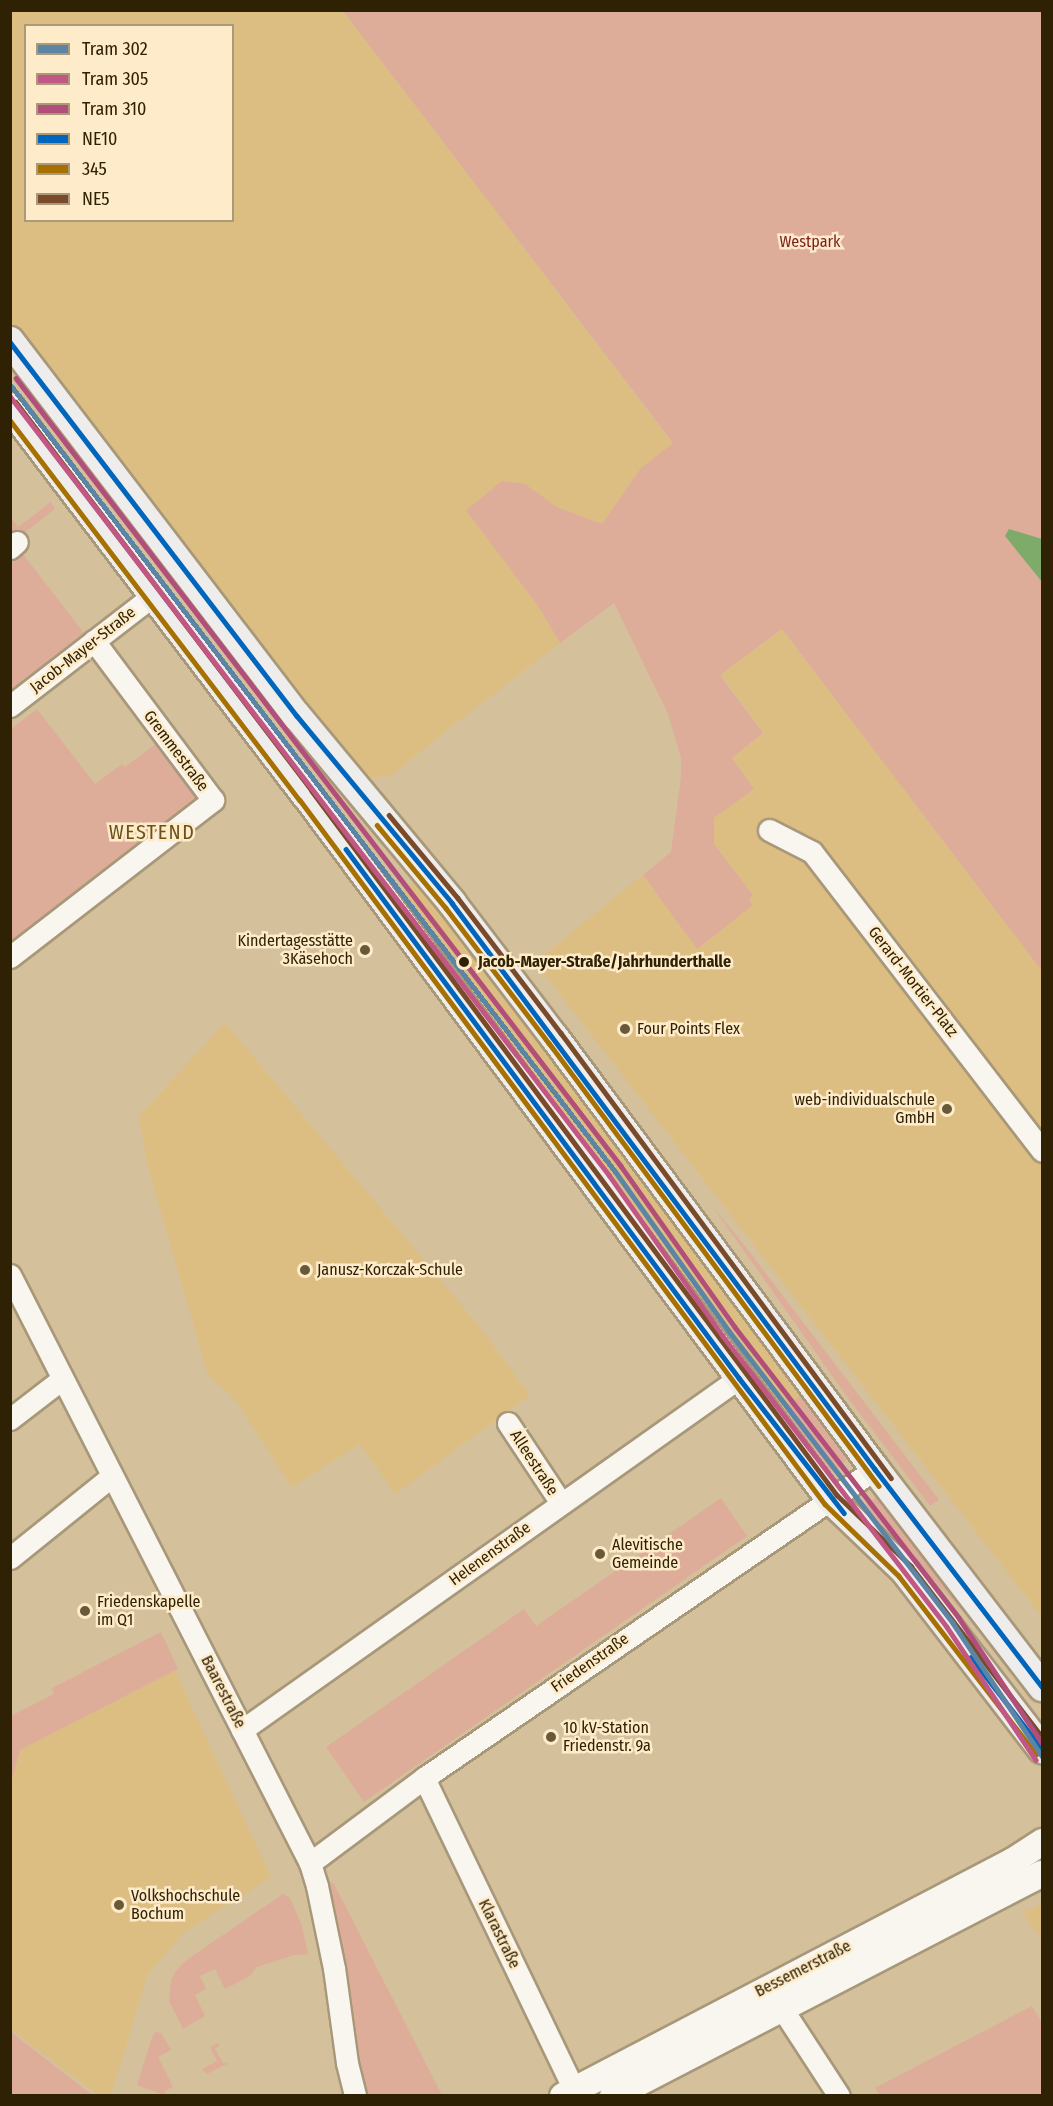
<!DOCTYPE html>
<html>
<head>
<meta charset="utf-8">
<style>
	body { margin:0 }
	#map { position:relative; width:1053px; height:2106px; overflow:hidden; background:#d4c09a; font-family:"Fira Sans Condensed",sans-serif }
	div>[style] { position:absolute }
	.built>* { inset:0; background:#ddbe82 }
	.green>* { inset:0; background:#dead9a }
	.water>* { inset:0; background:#7fab6a }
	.roads { filter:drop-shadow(2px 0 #a8987a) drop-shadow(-2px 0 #a8987a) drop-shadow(0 2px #a8987a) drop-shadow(0 -2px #a8987a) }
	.minor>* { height:21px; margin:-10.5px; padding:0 10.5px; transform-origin:10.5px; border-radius:10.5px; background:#f9f6f0 }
	.tertiary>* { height:26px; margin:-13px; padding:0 13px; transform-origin:13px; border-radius:13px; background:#f9f6f0 }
	.secondary>* { height:28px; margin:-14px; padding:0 14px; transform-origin:14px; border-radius:14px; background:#efedeb }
	.bus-1>* { height:4.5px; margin:-2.25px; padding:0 2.25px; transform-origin:2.25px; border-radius:2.25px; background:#0065bd }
	.bus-2>* { height:4.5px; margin:-2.25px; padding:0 2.25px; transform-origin:2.25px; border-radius:2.25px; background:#a77101 }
	.bus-3>* { height:4.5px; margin:-2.25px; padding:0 2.25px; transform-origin:2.25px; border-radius:2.25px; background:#7a4b2a }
	.tram-1>* { height:4.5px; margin:-2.25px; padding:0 2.25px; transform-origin:2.25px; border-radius:2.25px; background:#5c84a4 }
	.tram-2>* { height:4.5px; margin:-2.25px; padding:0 2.25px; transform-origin:2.25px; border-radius:2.25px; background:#c15782 }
	.tram-3>* { height:4.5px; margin:-2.25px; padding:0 2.25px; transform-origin:2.25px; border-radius:2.25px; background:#b14e7a }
	.dots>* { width:16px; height:16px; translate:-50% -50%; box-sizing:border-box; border:3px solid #feebca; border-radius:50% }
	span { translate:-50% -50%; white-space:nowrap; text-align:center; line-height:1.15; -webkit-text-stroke:5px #feebca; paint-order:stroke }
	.park-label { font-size:16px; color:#7b1d22 }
	.street-label { font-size:16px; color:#2f2103 }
	.poi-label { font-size:16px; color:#2f2103 }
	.right { translate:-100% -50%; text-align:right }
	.left { translate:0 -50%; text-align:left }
	.stop-label { font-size:16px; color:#2f2103; font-weight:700 }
	.quarter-label { font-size:20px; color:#6b511c; letter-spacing:1.5px }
	.frame { position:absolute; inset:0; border:12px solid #2f2103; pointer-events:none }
	.legend { position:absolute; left:24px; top:24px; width:210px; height:198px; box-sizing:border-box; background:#feebca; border:2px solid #ab9a7a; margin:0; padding:8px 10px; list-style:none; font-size:18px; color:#2f2103 }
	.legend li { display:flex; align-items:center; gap:12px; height:30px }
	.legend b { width:30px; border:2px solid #ab9a7a }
</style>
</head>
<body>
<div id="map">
	<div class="built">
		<div style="clip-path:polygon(evenodd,11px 11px,343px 11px,673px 444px,641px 468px,602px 524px,557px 507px,525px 484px,502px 481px,466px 510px,538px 606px,560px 643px,443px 733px,391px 776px,359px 778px,11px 327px,11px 11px,26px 26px,232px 26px,232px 220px,26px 220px,26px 26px)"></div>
		<div style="clip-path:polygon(782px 629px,1042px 971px,1042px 1617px,535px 962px,643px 875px,697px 949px,753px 905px,749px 899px,753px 895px,714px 844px,714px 818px,754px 789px,732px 758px,764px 733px,721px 675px)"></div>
		<div style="clip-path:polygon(413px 882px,421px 882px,803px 1394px,779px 1411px,396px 898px)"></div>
		<div style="clip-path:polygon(225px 1023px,475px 1321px,530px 1395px,395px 1494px,360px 1444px,292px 1487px,234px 1398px,208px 1375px,148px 1167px,139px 1116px)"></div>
		<div style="clip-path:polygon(175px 1671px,271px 1877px,183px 1933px,148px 1974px,111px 2095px,98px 2095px,11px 2029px,10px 1782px,20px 1750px)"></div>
		<div style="clip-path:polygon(1042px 1903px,1042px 1940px,1023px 1913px)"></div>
	</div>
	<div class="green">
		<div style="clip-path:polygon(343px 11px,1042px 11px,1042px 971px,782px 629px,720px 675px,763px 733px,732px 758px,754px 789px,714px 818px,714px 844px,753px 895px,749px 899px,753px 905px,697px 949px,643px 875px,671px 852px,681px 776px,681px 758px,668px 714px,614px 603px,560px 643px,538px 606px,466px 510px,502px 481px,525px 484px,557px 507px,602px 524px,641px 468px,673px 443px)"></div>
		<div style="clip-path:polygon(51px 502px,55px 509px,11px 543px,11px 517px,18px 527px)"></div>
		<div style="clip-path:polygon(19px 549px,84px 633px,11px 690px,11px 556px)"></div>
		<div style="clip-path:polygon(37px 709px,95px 784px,122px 764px,125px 767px,162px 739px,207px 798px,11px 947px,11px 729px)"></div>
		<div style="clip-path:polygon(713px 1207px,741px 1241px,939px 1500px,930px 1506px,845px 1394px)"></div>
		<div style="clip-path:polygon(803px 1394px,846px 1453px,846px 1460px,838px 1469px,829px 1471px,820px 1467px,779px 1411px)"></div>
		<div style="clip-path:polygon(721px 1498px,747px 1536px,364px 1802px,326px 1747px,524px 1609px,536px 1626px)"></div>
		<div style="clip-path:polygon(876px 1498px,884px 1500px,969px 1612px,965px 1614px,918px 1563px,871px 1525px,865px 1517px,866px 1507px,867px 1502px)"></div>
		<div style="clip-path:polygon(161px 1632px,178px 1669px,20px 1750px,11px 1782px,11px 1716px,54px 1694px,52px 1688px)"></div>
		<div style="clip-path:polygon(333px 1882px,442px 2095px,366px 2095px,328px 1885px)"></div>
		<div style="clip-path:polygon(283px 1894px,290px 1898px,302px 1926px,308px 1954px,294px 1955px,257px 1967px,250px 1976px,225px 1989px,215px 1969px,200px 1976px,206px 1989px,195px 1995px,205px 2016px,183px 2029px,169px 2001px,171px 1980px,176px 1971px,185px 1961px)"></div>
		<div style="clip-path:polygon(1032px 2006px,1042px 2023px,1042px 2095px,880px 2096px,875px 2088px)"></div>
		<div style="clip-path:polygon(156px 2031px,162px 2034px,171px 2050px,158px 2057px,173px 2087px,166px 2090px,164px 2095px,137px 2085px,152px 2037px)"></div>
		<div style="clip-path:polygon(11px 2032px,92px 2095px,11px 2095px)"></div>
		<div style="clip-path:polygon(218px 2043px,219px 2046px,215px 2049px,223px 2063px,227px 2062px,227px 2064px,207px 2074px,202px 2069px,217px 2061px,210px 2047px)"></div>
	</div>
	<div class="water">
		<div style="clip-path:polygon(1009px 529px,1042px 539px,1042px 582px,1005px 536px)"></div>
	</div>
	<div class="roads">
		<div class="minor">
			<div style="left:10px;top:548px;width:9px;rotate:-41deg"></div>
			<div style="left:10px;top:706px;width:183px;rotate:-37.7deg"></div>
			<div style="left:769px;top:830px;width:48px;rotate:27.1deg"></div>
			<div style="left:812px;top:852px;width:377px;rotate:52.4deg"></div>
			<div style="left:10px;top:957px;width:257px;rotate:-37.7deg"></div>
			<div style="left:213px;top:800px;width:199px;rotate:-126.8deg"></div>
			<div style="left:10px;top:1275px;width:660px;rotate:62.97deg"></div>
			<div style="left:310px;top:1863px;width:24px;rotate:73deg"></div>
			<div style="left:317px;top:1886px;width:84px;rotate:78.3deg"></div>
			<div style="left:334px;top:1968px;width:96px;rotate:82.2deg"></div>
			<div style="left:347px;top:2063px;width:34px;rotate:76deg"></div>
			<div style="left:10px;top:1419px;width:66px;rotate:-37.6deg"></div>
			<div style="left:508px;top:1423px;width:96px;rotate:56.5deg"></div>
			<div style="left:10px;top:1558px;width:131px;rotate:-38.8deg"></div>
			<div style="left:242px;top:1730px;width:609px;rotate:-35.31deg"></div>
			<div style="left:424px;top:1778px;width:346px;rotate:64.3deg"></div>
			<div style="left:310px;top:1863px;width:142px;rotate:-36.7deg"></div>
			<div style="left:424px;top:1778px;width:547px;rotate:-34.42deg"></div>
			<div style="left:781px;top:2007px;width:106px;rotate:56.9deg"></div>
		</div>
		<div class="tertiary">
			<div style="left:563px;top:2096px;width:508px;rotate:-27.57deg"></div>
			<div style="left:1013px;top:1861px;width:35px;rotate:-33deg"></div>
			<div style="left:613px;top:2096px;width:483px;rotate:-27.4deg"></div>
		</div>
		<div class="secondary">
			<div style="left:10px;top:341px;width:472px;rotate:52.6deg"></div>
			<div style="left:297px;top:716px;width:243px;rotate:50.3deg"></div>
			<div style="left:452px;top:903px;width:170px;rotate:52.7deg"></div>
			<div style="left:555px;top:1038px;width:537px;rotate:53.41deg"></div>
			<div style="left:875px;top:1469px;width:275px;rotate:52.5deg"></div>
			<div style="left:10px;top:407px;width:488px;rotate:52.7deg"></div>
			<div style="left:306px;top:795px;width:879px;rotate:53.33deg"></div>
			<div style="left:831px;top:1500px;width:103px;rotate:43.8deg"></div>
			<div style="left:905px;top:1571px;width:225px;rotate:52.4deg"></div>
		</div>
	</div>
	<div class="bus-1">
		<div style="left:10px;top:342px;width:471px;rotate:52.5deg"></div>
		<div style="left:297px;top:716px;width:243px;rotate:50.3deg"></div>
		<div style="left:452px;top:903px;width:707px;rotate:53.23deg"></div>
		<div style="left:875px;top:1469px;width:275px;rotate:52.5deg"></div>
		<div style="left:346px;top:849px;width:659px;rotate:53.39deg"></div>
		<div style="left:739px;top:1378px;width:171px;rotate:52.1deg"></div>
		<div style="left:971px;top:1657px;width:116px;rotate:52.3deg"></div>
	</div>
	<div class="bus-2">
		<div style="left:10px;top:420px;width:478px;rotate:52.7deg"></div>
		<div style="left:300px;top:800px;width:878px;rotate:53.29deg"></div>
		<div style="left:825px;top:1504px;width:103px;rotate:44.2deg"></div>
		<div style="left:899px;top:1576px;width:225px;rotate:52.4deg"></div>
		<div style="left:377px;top:825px;width:108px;rotate:50.3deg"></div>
		<div style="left:446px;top:908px;width:170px;rotate:52.7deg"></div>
		<div style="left:549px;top:1043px;width:552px;rotate:53.32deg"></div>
	</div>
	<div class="bus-3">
		<div style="left:16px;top:402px;width:489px;rotate:52.7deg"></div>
		<div style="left:312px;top:791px;width:878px;rotate:53.29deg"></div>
		<div style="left:837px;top:1495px;width:103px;rotate:43.8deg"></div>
		<div style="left:911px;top:1566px;width:215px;rotate:52.5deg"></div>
		<div style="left:389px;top:815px;width:108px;rotate:50.3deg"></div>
		<div style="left:458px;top:898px;width:170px;rotate:52.7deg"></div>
		<div style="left:561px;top:1033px;width:554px;rotate:53.44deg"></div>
	</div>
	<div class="tram-1">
		<div style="left:10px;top:384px;width:993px;rotate:52.45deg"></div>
		<div style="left:615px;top:1171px;width:196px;rotate:54.5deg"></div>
		<div style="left:729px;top:1331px;width:368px;rotate:52.5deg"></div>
		<div style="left:953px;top:1623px;width:160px;rotate:56.2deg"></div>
	</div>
	<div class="tram-2">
		<div style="left:10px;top:396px;width:983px;rotate:52.44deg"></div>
		<div style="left:609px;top:1175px;width:197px;rotate:54.7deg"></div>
		<div style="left:723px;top:1336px;width:367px;rotate:52.4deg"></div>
		<div style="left:947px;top:1627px;width:160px;rotate:56.2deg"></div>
	</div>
	<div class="tram-3">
		<div style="left:16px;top:378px;width:993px;rotate:52.48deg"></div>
		<div style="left:621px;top:1166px;width:197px;rotate:54.7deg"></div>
		<div style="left:735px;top:1327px;width:367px;rotate:52.4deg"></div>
		<div style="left:959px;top:1618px;width:150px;rotate:56.4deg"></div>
	</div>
	<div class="dots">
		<div style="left:365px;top:950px;background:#695938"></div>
		<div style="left:464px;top:962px;background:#2f2103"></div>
		<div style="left:625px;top:1029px;background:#695938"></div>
		<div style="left:947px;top:1109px;background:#695938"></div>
		<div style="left:305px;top:1270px;background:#695938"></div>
		<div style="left:600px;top:1554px;background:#695938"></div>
		<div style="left:85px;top:1611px;background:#695938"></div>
		<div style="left:551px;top:1737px;background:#695938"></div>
		<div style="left:119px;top:1905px;background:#695938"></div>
	</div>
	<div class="park-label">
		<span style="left:810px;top:242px">Westpark</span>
	</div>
	<div class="street-label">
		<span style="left:83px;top:650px;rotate:-38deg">Jacob-Mayer-Straße</span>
		<span style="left:176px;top:751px;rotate:53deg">Gremmestraße</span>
		<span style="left:913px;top:982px;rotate:52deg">Gerard-Mortier-Platz</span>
		<span style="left:534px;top:1463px;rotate:57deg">Alleestraße</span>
		<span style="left:490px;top:1554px;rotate:-36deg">Helenenstraße</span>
		<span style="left:590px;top:1663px;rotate:-35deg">Friedenstraße</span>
		<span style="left:223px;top:1692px;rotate:63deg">Baarestraße</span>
		<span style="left:499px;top:1934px;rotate:64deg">Klarastraße</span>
		<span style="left:803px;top:1969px;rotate:-27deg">Bessemerstraße</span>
	</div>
	<div class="poi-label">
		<span class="right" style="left:353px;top:950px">Kindertagesstätte<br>3Käsehoch</span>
		<span class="left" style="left:637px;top:1029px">Four Points Flex</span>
		<span class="right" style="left:935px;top:1109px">web-individualschule<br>GmbH</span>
		<span class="left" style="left:317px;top:1270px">Janusz-Korczak-Schule</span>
		<span class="left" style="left:612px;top:1554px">Alevitische<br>Gemeinde</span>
		<span class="left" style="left:97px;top:1611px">Friedenskapelle<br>im Q1</span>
		<span class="left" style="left:563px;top:1737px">10 kV-Station<br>Friedenstr. 9a</span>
		<span class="left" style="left:131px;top:1905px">Volkshochschule<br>Bochum</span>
	</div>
	<div class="stop-label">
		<span class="left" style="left:478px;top:962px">Jacob-Mayer-Straße/Jahrhunderthalle</span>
	</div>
	<div class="quarter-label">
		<span style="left:152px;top:832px">WESTEND</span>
	</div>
	<div class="frame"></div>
	<ul class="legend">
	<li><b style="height:8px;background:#5c84a4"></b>Tram 302</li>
	<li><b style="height:8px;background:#c15782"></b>Tram 305</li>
	<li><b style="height:8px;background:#b14e7a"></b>Tram 310</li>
	<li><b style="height:8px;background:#0065bd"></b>NE10</li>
	<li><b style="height:8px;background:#a77101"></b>345</li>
	<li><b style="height:8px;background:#7a4b2a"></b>NE5</li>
	</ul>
</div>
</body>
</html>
